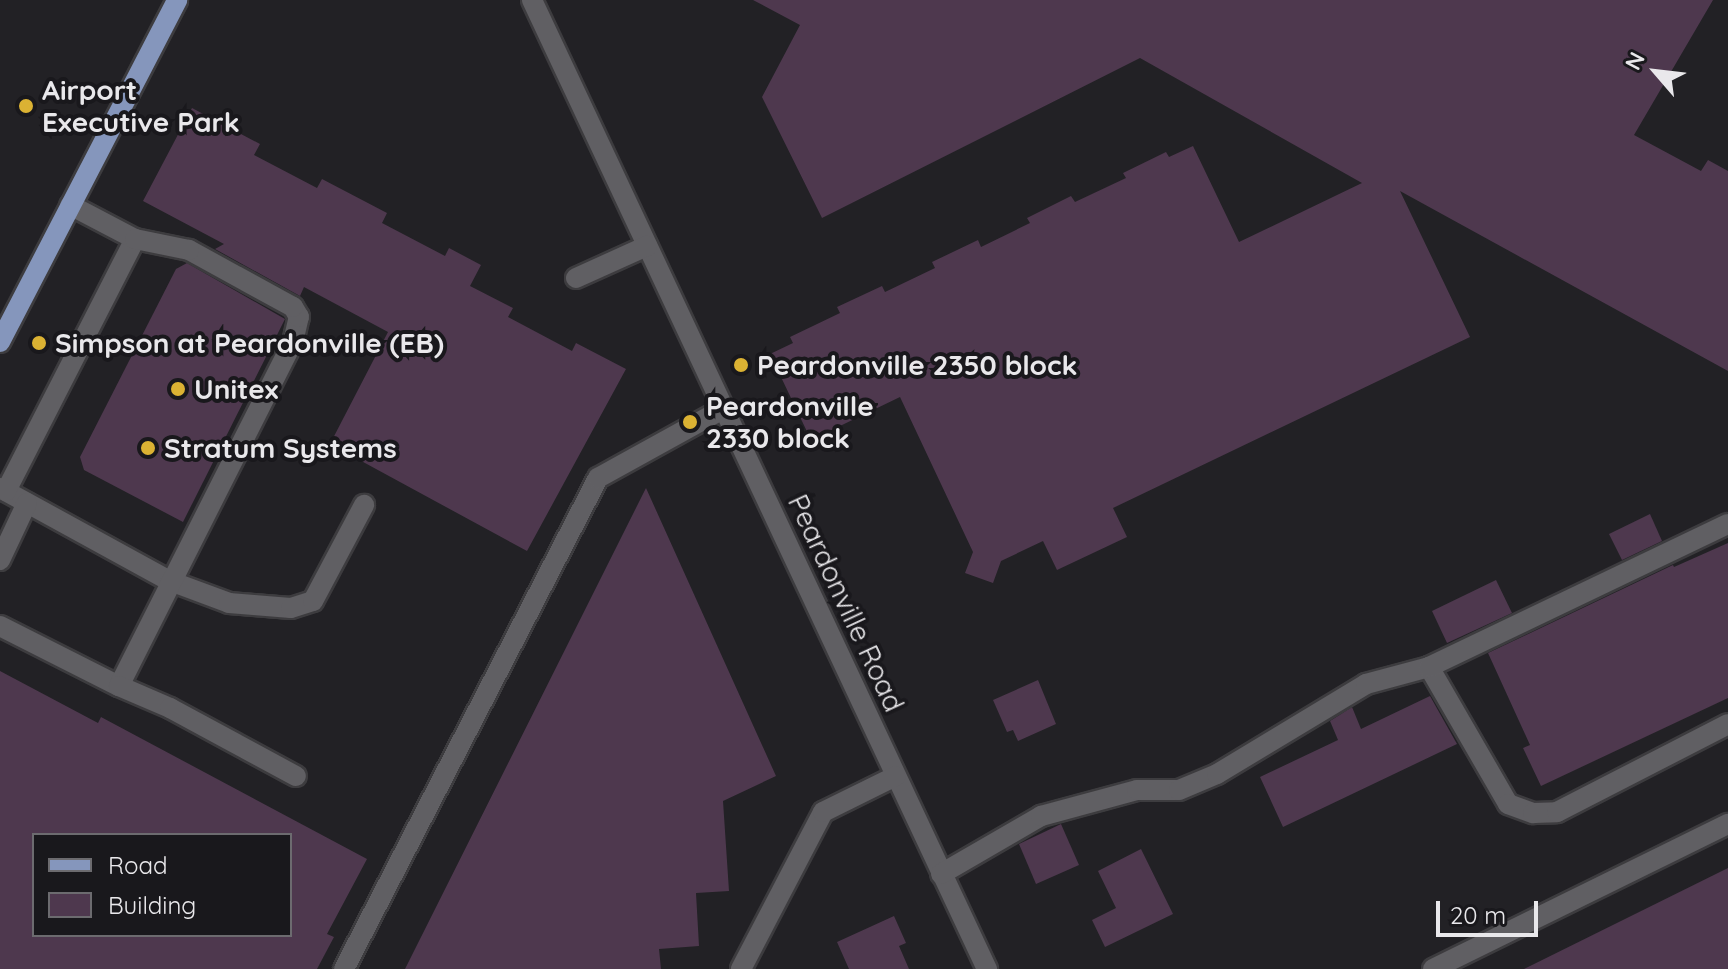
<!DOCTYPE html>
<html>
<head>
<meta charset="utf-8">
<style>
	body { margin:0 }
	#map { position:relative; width:1728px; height:969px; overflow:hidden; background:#222125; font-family:Quicksand,sans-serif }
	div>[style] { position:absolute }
	.building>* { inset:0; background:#4e384e }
	.roads { filter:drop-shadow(2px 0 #3d3c3f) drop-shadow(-2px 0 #3d3c3f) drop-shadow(0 2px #3d3c3f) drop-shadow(0 -2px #3d3c3f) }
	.minor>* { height:20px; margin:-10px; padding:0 10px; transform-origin:10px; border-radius:10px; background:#605f63 }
	.major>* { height:20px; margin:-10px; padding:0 10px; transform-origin:10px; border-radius:10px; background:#8596bc }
	.dots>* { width:22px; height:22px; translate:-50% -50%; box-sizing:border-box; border:4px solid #19181c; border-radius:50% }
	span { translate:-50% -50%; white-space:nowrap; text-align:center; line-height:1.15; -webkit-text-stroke:8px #19181c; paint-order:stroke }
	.poi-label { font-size:28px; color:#e9e8eb; font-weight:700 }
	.left { translate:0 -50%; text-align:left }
	.street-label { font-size:28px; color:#e9e8eb }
	.legend { position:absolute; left:32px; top:833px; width:260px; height:104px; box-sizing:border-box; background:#19181c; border:2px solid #6c6b6f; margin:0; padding:10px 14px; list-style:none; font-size:24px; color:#e9e8eb }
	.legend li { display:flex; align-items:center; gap:16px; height:40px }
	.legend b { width:40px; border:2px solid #6c6b6f }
	.north { position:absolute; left:1616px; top:32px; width:80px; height:80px; -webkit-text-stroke:6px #19181c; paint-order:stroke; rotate:298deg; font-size:22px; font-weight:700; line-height:32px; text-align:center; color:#e9e8eb }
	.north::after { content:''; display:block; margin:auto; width:28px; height:36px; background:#e9e8eb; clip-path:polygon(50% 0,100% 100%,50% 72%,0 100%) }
	.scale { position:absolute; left:1436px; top:901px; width:102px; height:36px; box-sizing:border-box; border:4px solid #e9e8eb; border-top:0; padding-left:10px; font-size:24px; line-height:28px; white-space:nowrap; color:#e9e8eb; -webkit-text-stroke:6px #19181c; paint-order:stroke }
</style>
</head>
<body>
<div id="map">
	<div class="building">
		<div style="clip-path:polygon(753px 0,1713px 0,1634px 135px,1701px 171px,1708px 160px,1728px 171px,1728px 371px,1400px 191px,1470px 337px,1113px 508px,1127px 537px,1057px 570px,1043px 541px,1001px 561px,993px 583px,965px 573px,973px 552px,900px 397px,811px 440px,770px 354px,793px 343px,790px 337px,840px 313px,837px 307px,882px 286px,885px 292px,935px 268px,932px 262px,978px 240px,981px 247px,1030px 223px,1027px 218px,1071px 196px,1075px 202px,1126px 178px,1123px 173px,1166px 152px,1169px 157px,1193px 146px,1239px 242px,1362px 183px,1140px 58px,822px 218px,762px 97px,800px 25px)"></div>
		<div style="clip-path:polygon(192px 108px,260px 144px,254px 155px,317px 188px,322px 179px,387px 213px,382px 223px,445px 256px,449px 248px,481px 265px,470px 286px,513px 308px,508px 317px,572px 351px,576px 343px,626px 369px,527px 551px,330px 444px,388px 332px,304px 287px,300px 296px,215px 249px,224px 244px,143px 201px)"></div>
		<div style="clip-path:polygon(187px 263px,285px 319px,183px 522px,84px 470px,80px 457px,176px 269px)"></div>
		<div style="clip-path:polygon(646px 488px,776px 776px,723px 801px,729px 891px,696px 893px,699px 946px,659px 949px,661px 969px,405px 969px)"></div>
		<div style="clip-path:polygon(1650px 514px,1662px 541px,1622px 560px,1609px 534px)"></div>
		<div style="clip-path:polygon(1728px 543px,1728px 698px,1541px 786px,1523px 748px,1530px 745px,1488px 653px,1673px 565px,1674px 567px)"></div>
		<div style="clip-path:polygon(1496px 580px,1512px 613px,1447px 643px,1432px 611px)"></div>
		<div style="clip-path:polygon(evenodd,0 671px,98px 723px,101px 717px,367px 859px,327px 934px,334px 937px,317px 969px,0 969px,0 671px,34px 835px,290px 835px,290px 935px,34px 935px,34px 835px)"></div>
		<div style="clip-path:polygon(1038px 680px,1056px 724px,1018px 741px,1013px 730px,1007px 732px,993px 700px)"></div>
		<div style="clip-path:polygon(1430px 696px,1457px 744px,1283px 827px,1260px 777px,1338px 740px,1330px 721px,1352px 707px,1361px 729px)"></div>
		<div style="clip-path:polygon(1061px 824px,1079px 865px,1036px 884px,1019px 844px)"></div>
		<div style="clip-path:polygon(1141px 849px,1173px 914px,1105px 947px,1092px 920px,1116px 908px,1098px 871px)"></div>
		<div style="clip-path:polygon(1728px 868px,1728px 969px,1524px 969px)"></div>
		<div style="clip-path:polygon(894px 916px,906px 943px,899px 946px,909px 969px,849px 969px,837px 942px)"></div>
	</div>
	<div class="roads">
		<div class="minor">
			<div style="left:532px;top:0;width:1071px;rotate:64.85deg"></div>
			<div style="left:576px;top:278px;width:78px;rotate:-24.3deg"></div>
			<div style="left:0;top:488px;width:194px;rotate:28.7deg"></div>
			<div style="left:170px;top:581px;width:63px;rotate:20.4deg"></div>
			<div style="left:229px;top:603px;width:62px;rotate:4.6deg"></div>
			<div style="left:291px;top:608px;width:23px;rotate:-18deg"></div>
			<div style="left:313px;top:601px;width:109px;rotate:-62deg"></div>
			<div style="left:6px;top:491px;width:283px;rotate:-62.9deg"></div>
			<div style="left:135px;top:239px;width:73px;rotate:-152.4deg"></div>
			<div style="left:0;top:560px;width:63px;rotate:-64.7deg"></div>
			<div style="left:0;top:626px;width:133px;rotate:26.8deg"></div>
			<div style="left:119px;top:686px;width:386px;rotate:-63.2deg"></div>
			<div style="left:293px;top:342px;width:26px;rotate:-77deg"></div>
			<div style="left:299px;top:317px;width:12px;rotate:-121deg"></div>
			<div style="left:293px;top:307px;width:119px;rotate:-151.3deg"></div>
			<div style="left:189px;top:250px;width:55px;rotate:-168.5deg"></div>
			<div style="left:1429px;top:667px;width:158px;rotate:60deg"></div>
			<div style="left:1508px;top:804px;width:27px;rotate:20deg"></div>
			<div style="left:1533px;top:813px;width:24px;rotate:-2deg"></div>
			<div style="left:1557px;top:812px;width:192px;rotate:-27.2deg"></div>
			<div style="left:119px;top:686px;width:56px;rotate:23.3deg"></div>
			<div style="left:170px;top:708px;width:143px;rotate:28.4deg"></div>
			<div style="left:941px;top:874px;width:116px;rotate:-30.1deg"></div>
			<div style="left:1041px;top:816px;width:99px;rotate:-15.2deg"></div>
			<div style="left:1137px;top:790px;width:42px"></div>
			<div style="left:1179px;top:790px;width:41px;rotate:-22.8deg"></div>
			<div style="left:1217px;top:774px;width:174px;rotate:-31.1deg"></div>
			<div style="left:1366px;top:684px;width:65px;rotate:-15.1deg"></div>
			<div style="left:1429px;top:667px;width:331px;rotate:-25.6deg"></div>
			<div style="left:344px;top:969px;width:553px;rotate:-62.65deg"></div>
			<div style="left:598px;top:478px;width:143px;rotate:-28.9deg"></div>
			<div style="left:741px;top:969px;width:177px;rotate:-62.4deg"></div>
			<div style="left:823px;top:812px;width:81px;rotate:-26.3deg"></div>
			<div style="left:1433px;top:969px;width:329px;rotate:-26.2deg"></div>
		</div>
		<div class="major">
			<div style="left:0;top:342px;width:385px;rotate:-62.6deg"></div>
		</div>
	</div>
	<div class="dots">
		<div style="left:26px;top:106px;background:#dbb233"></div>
		<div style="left:39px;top:343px;background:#dbb233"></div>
		<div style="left:741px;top:365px;background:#dbb233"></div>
		<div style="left:178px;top:389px;background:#dbb233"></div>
		<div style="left:690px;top:422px;background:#dbb233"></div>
		<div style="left:148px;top:448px;background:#dbb233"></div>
	</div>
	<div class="poi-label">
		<span class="left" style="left:42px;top:106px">Airport<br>Executive Park</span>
		<span class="left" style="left:55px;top:343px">Simpson at Peardonville (EB)</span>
		<span class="left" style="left:757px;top:365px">Peardonville 2350 block</span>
		<span class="left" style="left:194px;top:389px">Unitex</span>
		<span class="left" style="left:706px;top:422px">Peardonville<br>2330 block</span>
		<span class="left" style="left:164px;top:448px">Stratum Systems</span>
	</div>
	<div class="street-label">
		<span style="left:846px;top:603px;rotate:65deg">Peardonville Road</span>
	</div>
	<ul class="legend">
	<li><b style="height:10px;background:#8596bc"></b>Road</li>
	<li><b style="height:22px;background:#4e384e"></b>Building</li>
	</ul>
	<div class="north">N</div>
	<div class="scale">20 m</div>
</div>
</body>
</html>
